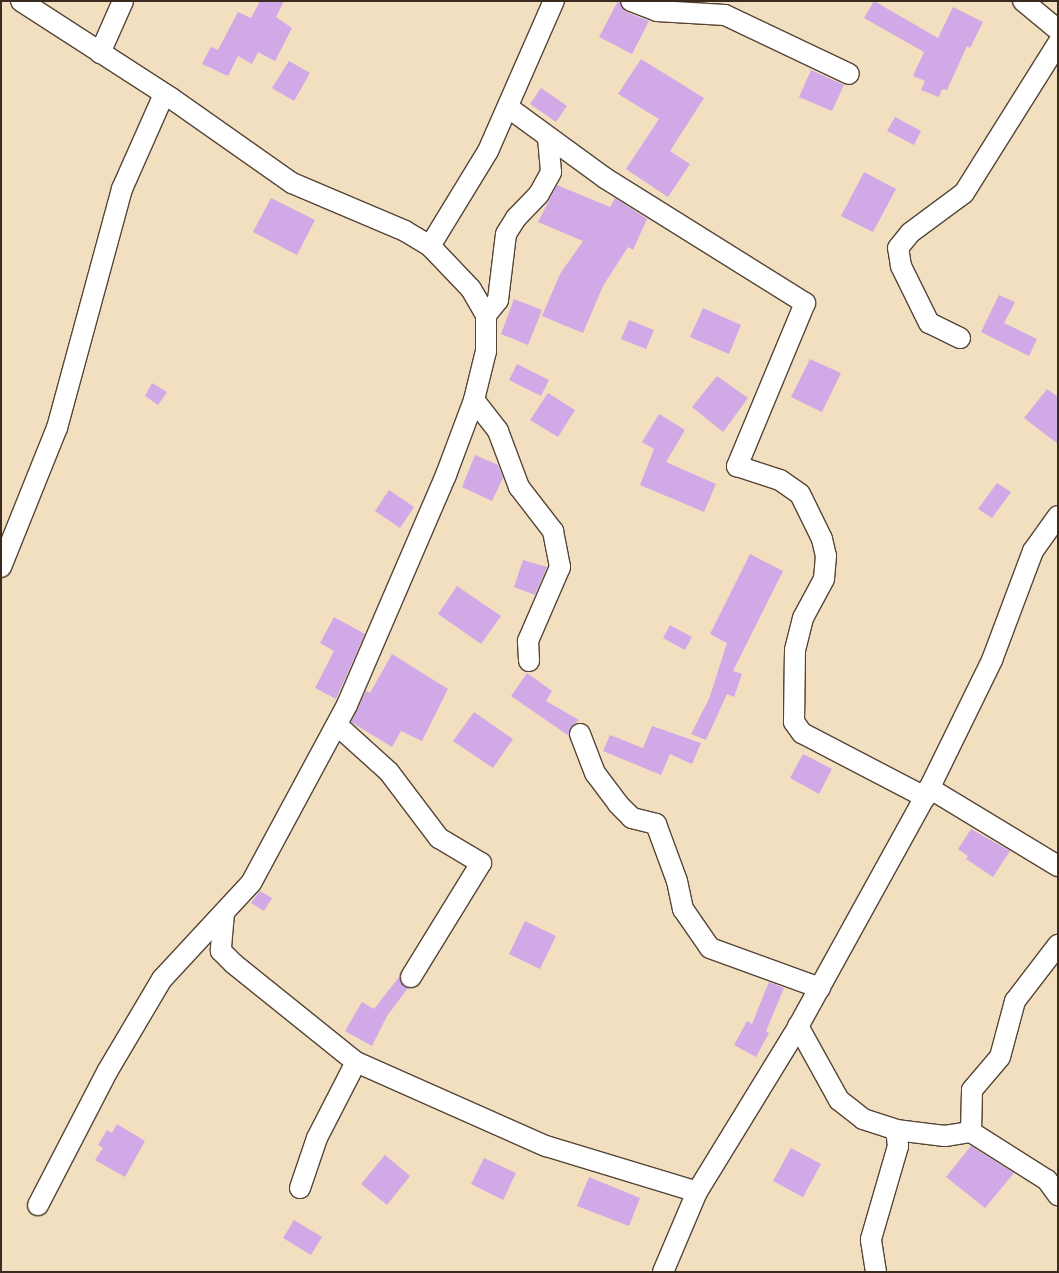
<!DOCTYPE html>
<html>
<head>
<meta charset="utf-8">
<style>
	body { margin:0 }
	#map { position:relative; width:1059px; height:1273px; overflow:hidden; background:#f1dfc0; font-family:"IM FELL Great Primer",serif }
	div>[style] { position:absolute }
	.building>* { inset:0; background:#d1a9e6 }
	.roads { filter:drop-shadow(1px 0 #564536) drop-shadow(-1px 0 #564536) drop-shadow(0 1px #564536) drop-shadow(0 -1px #564536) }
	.street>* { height:20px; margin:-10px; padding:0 10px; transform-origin:10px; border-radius:10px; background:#fff }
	span { translate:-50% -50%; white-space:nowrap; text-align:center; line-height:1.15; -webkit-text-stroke:4px #fdfcf7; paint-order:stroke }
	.frame { position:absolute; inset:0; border:2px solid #3b2a1e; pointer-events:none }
</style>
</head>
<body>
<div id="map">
	<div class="building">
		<div style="clip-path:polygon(260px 1px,284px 1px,276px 17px,292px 28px,275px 61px,258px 52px,252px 64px,238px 56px,228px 76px,202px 64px,211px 47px,218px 50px,238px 12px,251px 18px)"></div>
		<div style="clip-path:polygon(618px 1px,626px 12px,649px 21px,632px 54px,599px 37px)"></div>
		<div style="clip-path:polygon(874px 1px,938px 38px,953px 7px,983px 22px,970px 48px,967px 46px,947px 90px,942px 89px,939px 97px,921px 90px,925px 81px,913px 76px,924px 52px,864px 18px)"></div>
		<div style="clip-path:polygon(641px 59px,704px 98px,670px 151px,690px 164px,668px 197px,626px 169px,659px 119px,618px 94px)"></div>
		<div style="clip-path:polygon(289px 61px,310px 73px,294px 101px,272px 88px)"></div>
		<div style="clip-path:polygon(811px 70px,844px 85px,832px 111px,799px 97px)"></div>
		<div style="clip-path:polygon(541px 88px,567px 106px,556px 122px,530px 104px)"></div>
		<div style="clip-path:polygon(895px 117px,921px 131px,914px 145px,887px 131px)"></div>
		<div style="clip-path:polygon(864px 172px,896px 189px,873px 232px,841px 216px)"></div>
		<div style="clip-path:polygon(557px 185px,610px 207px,615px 198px,647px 219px,633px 250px,628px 247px,603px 286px,583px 333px,542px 316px,560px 274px,583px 241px,538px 222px)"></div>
		<div style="clip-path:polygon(271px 198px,315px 220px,297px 255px,253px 232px)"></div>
		<div style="clip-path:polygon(999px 295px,1015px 302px,1004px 323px,1037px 339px,1029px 356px,981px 332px)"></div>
		<div style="clip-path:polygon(514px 299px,542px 310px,528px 345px,501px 334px)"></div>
		<div style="clip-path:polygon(703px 308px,741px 325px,729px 354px,690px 337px)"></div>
		<div style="clip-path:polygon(629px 320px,654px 330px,646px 349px,621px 339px)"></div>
		<div style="clip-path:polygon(810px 359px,841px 373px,822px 412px,791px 397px)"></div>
		<div style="clip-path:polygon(517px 364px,549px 380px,541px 396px,509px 380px)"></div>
		<div style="clip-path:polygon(717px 376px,748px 398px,723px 432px,692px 407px)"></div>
		<div style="clip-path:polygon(152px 383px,167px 392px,158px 405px,145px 396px)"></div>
		<div style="clip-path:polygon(1047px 389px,1058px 397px,1058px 444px,1024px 418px)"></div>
		<div style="clip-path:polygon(548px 393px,575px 410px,558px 437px,530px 420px)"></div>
		<div style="clip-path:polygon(659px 414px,685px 430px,666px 462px,716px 484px,704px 512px,640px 485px,654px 449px,642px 442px)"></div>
		<div style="clip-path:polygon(475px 455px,498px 465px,503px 478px,492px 501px,462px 487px)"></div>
		<div style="clip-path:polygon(997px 483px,1011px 492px,992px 518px,978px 509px)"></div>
		<div style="clip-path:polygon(389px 490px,414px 507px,400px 528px,375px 511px)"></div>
		<div style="clip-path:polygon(750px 554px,783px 571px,733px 671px,742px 674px,734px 697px,727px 694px,706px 740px,691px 734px,709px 699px,727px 643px,710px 634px)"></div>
		<div style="clip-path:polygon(523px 560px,547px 567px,535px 595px,514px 587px)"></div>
		<div style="clip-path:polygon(457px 586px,501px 616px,481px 644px,438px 614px)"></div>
		<div style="clip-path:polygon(334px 617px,365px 634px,336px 699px,315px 688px,334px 651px,320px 643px)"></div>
		<div style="clip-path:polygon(670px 625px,692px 637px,685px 650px,663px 638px)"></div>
		<div style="clip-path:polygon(392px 654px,448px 689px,422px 741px,401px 731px,392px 747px,351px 722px,366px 691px,370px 693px)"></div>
		<div style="clip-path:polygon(527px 673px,552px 691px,546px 701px,579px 720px,571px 727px,569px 736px,511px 696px)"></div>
		<div style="clip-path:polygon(474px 712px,513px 739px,493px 768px,453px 741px)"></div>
		<div style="clip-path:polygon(652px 726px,701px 743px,692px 764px,670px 754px,661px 775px,603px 751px,610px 735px,643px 748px)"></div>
		<div style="clip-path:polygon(803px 754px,832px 769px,819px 794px,790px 778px)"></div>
		<div style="clip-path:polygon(971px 829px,1010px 851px,993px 877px,966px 859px,968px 856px,958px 849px)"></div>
		<div style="clip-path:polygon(260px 891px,272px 898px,264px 911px,251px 903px)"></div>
		<div style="clip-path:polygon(525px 921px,556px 936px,540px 969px,509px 954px)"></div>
		<div style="clip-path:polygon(399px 977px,408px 988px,387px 1016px,372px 1046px,345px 1031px,362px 1002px,374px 1009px)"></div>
		<div style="clip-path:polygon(769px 982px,784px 988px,766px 1031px,769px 1033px,756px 1057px,734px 1045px,747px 1021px,752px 1024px)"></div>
		<div style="clip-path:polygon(117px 1124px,145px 1141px,125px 1177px,95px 1160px,103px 1148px,98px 1145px,107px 1130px,112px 1133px)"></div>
		<div style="clip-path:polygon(971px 1146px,1014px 1173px,985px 1208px,946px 1177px)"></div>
		<div style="clip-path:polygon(791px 1148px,821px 1164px,803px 1197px,773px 1181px)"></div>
		<div style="clip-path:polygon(385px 1155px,410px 1176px,387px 1205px,361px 1184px)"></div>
		<div style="clip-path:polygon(484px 1158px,516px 1173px,503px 1200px,471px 1184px)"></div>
		<div style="clip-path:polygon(589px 1177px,640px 1198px,629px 1226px,577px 1206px)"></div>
		<div style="clip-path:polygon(294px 1220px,322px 1237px,311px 1255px,283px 1238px)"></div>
	</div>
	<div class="roads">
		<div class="street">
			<div style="left:21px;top:1px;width:179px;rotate:32.9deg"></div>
			<div style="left:171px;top:98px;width:148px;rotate:35.1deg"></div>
			<div style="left:292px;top:183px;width:123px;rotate:23deg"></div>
			<div style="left:405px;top:231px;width:29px;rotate:31deg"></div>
			<div style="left:430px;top:246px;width:59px;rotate:46.4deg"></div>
			<div style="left:471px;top:289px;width:30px;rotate:60deg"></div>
			<div style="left:486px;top:315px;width:36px;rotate:90deg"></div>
			<div style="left:486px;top:351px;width:50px;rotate:103.8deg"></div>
			<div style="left:474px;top:400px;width:80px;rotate:110.5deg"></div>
			<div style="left:446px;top:475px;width:250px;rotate:113.3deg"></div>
			<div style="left:347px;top:705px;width:202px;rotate:118.3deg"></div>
			<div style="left:251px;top:883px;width:131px;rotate:132.8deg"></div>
			<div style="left:162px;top:979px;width:108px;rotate:120.6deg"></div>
			<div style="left:107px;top:1072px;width:150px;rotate:117.4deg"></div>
			<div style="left:631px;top:1px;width:28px;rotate:21deg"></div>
			<div style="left:657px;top:11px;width:68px;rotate:3.4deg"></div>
			<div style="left:725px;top:15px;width:137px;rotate:25.4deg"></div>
			<div style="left:1023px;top:1px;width:45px;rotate:39.6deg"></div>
			<div style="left:100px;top:53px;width:57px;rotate:-66.1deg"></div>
			<div style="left:509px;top:108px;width:119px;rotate:36.1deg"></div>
			<div style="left:605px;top:178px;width:236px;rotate:32deg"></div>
			<div style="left:805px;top:303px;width:177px;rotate:112.6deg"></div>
			<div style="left:737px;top:466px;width:45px;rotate:18deg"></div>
			<div style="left:780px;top:480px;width:24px;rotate:35deg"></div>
			<div style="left:800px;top:494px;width:50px;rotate:63.9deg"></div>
			<div style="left:822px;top:539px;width:17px;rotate:77deg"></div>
			<div style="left:826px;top:556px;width:23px;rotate:95deg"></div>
			<div style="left:824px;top:579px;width:44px;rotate:118.3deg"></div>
			<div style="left:803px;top:618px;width:33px;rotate:104deg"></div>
			<div style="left:795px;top:650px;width:72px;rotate:90.8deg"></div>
			<div style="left:794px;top:722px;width:14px;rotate:54deg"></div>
			<div style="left:802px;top:733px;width:139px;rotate:27.5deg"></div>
			<div style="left:430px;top:246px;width:111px;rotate:-58.6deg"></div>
			<div style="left:488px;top:151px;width:164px;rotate:-66.3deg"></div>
			<div style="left:486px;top:315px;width:19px;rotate:-51deg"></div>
			<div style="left:498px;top:300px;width:66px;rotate:-83.1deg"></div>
			<div style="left:506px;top:234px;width:19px;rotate:-58deg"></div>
			<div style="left:516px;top:218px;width:33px;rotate:-46deg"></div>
			<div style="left:539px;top:194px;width:25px;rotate:-61deg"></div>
			<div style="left:551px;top:172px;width:35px;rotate:-95deg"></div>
			<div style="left:960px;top:338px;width:34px;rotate:-154deg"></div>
			<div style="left:929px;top:323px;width:64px;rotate:-116.2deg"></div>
			<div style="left:901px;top:266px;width:18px;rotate:-99deg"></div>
			<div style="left:898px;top:248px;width:19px;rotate:-51deg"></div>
			<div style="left:910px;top:233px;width:67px;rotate:-36.5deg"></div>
			<div style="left:964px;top:193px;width:177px;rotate:-57.9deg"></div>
			<div style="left:474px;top:400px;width:39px;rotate:52deg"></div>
			<div style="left:498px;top:431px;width:60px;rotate:69.4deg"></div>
			<div style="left:519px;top:487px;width:56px;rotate:52.3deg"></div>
			<div style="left:553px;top:531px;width:37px;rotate:79deg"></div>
			<div style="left:560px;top:567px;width:81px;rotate:113.4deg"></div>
			<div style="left:528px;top:641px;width:20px;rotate:87deg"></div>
			<div style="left:1px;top:567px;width:150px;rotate:-68.1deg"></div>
			<div style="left:57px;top:428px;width:248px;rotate:-74.8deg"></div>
			<div style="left:122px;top:189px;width:104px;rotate:-66.1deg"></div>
			<div style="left:337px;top:725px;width:70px;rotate:42.1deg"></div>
			<div style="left:389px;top:772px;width:83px;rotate:52.9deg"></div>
			<div style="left:439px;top:838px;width:49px;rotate:30.8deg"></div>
			<div style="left:481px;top:863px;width:134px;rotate:121.6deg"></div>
			<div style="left:580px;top:734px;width:42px;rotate:69deg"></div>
			<div style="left:595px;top:773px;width:39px;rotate:53deg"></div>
			<div style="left:618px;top:804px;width:20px;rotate:45deg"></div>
			<div style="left:632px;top:818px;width:25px;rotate:14deg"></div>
			<div style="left:656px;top:824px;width:61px;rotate:69.8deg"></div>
			<div style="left:677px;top:881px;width:29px;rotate:78deg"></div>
			<div style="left:683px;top:909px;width:47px;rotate:55.3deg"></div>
			<div style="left:710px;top:948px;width:117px;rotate:20deg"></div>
			<div style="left:929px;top:788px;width:151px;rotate:31.2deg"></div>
			<div style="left:224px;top:913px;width:38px;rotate:95deg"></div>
			<div style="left:221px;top:951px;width:18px;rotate:45deg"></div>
			<div style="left:234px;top:964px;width:156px;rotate:38.8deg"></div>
			<div style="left:356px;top:1062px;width:208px;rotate:23.9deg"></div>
			<div style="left:546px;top:1146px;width:158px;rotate:16.9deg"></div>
			<div style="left:798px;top:1026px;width:85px;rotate:61deg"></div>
			<div style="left:839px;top:1100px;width:31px;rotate:38deg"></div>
			<div style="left:863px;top:1119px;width:35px;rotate:18deg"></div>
			<div style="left:896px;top:1130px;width:49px;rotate:7deg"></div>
			<div style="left:945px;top:1136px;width:26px;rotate:-9deg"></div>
			<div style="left:971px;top:1132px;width:90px;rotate:32.3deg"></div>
			<div style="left:1047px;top:1180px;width:19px;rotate:54deg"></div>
			<div style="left:971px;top:1132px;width:42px;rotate:-88.6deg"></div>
			<div style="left:972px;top:1090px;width:43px;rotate:-49.7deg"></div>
			<div style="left:1000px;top:1057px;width:58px;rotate:-75deg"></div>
			<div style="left:1015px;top:1001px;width:71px;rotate:-52.5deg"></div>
			<div style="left:300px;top:1188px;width:53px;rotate:-71.2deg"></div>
			<div style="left:317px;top:1138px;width:85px;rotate:-62.8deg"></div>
			<div style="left:663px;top:1272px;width:87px;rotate:-67deg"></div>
			<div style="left:697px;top:1192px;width:185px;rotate:-58.5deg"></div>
			<div style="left:794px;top:1034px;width:271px;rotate:-61.1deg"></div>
			<div style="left:925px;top:797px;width:153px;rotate:-63.9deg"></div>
			<div style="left:992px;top:660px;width:116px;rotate:-69.4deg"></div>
			<div style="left:1033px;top:551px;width:43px;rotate:-54.5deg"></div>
			<div style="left:876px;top:1272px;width:33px;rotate:-99deg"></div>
			<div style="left:871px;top:1239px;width:97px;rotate:-73.8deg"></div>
			<div style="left:898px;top:1146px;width:16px;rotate:-97deg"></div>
		</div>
	</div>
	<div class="frame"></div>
</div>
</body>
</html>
